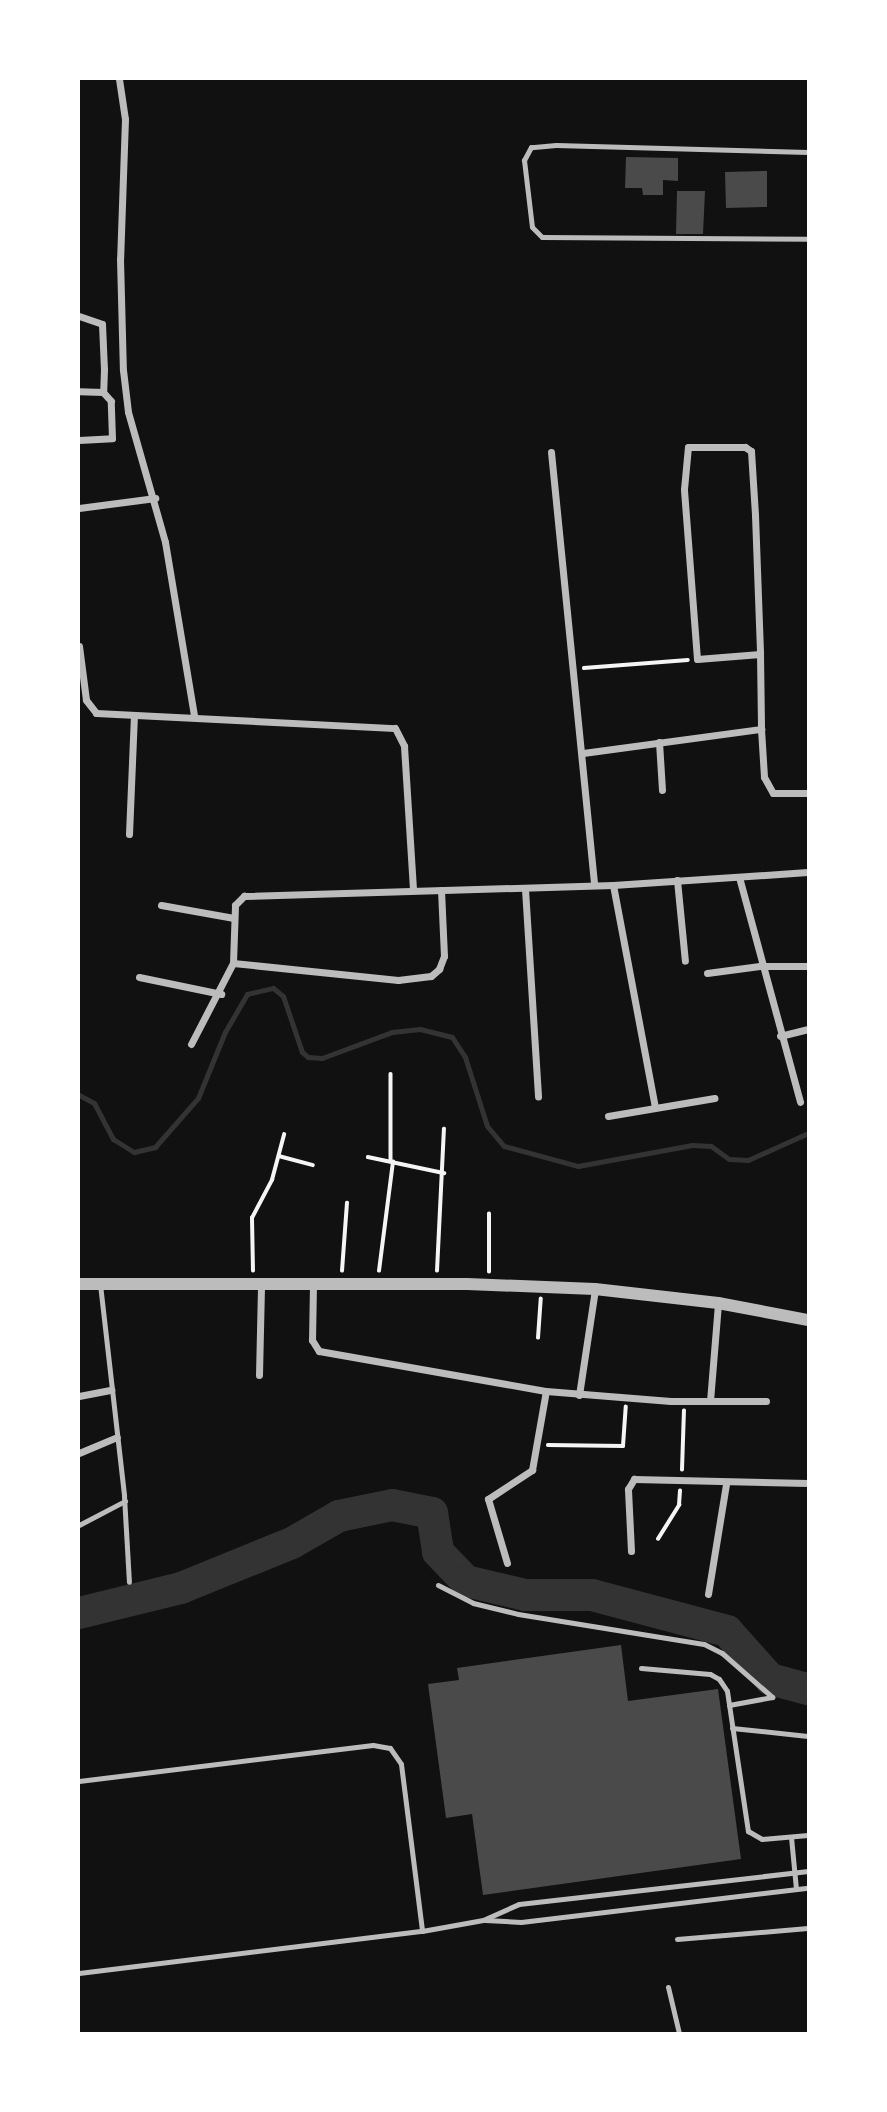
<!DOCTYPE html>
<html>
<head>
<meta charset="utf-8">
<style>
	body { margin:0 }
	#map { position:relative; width:887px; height:2112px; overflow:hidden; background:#111; font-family:"Asap Condensed",sans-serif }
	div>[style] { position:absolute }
	.stream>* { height:5px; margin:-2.5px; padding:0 2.5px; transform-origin:2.5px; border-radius:2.5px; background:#333 }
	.river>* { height:32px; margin:-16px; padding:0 16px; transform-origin:16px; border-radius:16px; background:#333 }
	.building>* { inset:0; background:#4a4a4a }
	.path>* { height:3.5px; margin:-1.75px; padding:0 1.75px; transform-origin:1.75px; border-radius:1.75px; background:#f5f5f5 }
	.service>* { height:5px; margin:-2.5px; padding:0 2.5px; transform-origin:2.5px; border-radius:2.5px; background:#bcbcbc }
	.minor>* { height:7px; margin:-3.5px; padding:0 3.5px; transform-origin:3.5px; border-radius:3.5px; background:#bcbcbc }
	.tertiary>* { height:12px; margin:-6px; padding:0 6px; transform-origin:6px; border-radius:6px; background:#bcbcbc }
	span { translate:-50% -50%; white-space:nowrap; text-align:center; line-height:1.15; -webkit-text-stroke:5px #fff; paint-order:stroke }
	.frame { position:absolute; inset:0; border:80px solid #fff; pointer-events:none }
</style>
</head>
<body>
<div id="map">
	<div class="stream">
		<div style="left:79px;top:1095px;width:17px;rotate:28deg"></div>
		<div style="left:94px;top:1103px;width:41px;rotate:62.2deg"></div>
		<div style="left:113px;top:1139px;width:25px;rotate:32deg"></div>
		<div style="left:134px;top:1152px;width:22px;rotate:-13deg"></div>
		<div style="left:155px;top:1147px;width:65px;rotate:-48.7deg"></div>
		<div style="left:198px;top:1098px;width:71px;rotate:-67.8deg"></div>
		<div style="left:225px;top:1032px;width:44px;rotate:-59.9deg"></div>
		<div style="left:247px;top:994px;width:27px;rotate:-13deg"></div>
		<div style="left:273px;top:988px;width:13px;rotate:39deg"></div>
		<div style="left:283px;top:996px;width:59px;rotate:71.3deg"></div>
		<div style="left:302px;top:1052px;width:8px;rotate:40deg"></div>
		<div style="left:308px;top:1057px;width:14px;rotate:4deg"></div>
		<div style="left:322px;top:1058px;width:75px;rotate:-20.4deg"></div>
		<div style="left:392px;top:1032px;width:28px;rotate:-6deg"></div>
		<div style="left:420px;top:1029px;width:33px;rotate:14deg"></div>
		<div style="left:452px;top:1037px;width:24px;rotate:57deg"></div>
		<div style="left:465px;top:1057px;width:72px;rotate:72.3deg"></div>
		<div style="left:487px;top:1126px;width:26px;rotate:50deg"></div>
		<div style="left:504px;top:1146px;width:77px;rotate:15.1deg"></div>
		<div style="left:578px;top:1166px;width:116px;rotate:-10.4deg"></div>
		<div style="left:692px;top:1145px;width:19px;rotate:3deg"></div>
		<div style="left:711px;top:1146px;width:22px;rotate:36deg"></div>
		<div style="left:729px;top:1159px;width:19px;rotate:3deg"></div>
		<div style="left:748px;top:1160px;width:66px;rotate:-24.2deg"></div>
	</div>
	<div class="river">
		<div style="left:79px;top:1613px;width:105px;rotate:-13.8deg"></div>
		<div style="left:181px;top:1588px;width:120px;rotate:-22.1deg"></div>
		<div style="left:292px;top:1543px;width:54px;rotate:-29.9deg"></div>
		<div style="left:339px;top:1516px;width:54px;rotate:-11.7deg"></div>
		<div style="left:392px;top:1505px;width:41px;rotate:11.3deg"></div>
		<div style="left:432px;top:1513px;width:39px;rotate:81deg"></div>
		<div style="left:438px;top:1552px;width:40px;rotate:46deg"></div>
		<div style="left:466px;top:1581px;width:61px;rotate:13.3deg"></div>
		<div style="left:525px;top:1595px;width:67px"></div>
		<div style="left:592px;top:1595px;width:140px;rotate:14.9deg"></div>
		<div style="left:727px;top:1631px;width:64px;rotate:48.1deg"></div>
		<div style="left:770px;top:1679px;width:39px;rotate:15deg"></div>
	</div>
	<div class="building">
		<div style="clip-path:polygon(626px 157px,678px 158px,678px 181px,663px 180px,663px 195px,643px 195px,642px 188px,625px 188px)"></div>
		<div style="clip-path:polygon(767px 171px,767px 207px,726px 208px,725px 172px)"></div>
		<div style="clip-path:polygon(677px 191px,705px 191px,703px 234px,676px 234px)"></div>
		<div style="clip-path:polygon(621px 1645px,628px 1701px,718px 1689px,741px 1859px,483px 1895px,472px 1814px,446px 1818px,428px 1684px,459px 1680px,457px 1668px)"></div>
	</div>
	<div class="path">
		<div style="left:584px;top:668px;width:104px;rotate:-4.4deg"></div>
		<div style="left:391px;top:1074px;width:87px;rotate:90deg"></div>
		<div style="left:279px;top:1156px;width:35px;rotate:15deg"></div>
		<div style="left:368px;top:1157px;width:78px;rotate:11.9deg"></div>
		<div style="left:253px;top:1271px;width:53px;rotate:-91.1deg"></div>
		<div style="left:252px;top:1218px;width:43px;rotate:-62.2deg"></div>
		<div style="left:272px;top:1180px;width:47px;rotate:-75.1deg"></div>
		<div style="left:342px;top:1271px;width:68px;rotate:-85.8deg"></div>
		<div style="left:379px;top:1271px;width:110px;rotate:-82.7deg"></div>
		<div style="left:437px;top:1271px;width:142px;rotate:-87.2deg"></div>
		<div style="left:489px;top:1272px;width:58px;rotate:-90deg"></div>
		<div style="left:538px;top:1338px;width:39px;rotate:-86deg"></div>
		<div style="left:548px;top:1445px;width:75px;rotate:0.8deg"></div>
		<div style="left:623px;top:1446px;width:39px;rotate:-86deg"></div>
		<div style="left:682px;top:1470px;width:59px;rotate:-88.1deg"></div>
		<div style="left:658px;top:1539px;width:40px;rotate:-58deg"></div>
		<div style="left:679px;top:1505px;width:14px;rotate:-86deg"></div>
	</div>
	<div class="service">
		<div style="left:808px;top:152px;width:252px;rotate:-178.4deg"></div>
		<div style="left:556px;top:145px;width:25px;rotate:175deg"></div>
		<div style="left:531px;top:147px;width:15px;rotate:118deg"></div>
		<div style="left:524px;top:160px;width:67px;rotate:83.2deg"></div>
		<div style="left:532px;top:227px;width:14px;rotate:45deg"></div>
		<div style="left:542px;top:237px;width:266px;rotate:0.4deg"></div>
		<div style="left:100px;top:1284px;width:213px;rotate:83.5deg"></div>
		<div style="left:124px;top:1496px;width:86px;rotate:86.7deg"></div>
		<div style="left:79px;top:1525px;width:52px;rotate:-27.6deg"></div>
		<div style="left:438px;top:1585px;width:39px;rotate:27deg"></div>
		<div style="left:473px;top:1603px;width:46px;rotate:13.7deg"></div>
		<div style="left:518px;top:1614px;width:188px;rotate:9.2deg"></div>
		<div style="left:704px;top:1644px;width:20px;rotate:27deg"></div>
		<div style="left:722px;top:1653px;width:67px;rotate:41.3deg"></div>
		<div style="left:641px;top:1668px;width:69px;rotate:5deg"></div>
		<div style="left:710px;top:1674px;width:10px;rotate:29deg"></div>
		<div style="left:719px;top:1679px;width:14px;rotate:56deg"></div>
		<div style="left:727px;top:1691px;width:142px;rotate:81.5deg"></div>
		<div style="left:748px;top:1831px;width:16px;rotate:30deg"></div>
		<div style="left:762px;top:1839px;width:46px;rotate:-5deg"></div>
		<div style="left:729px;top:1705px;width:44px;rotate:-10.5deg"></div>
		<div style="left:732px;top:1728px;width:76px;rotate:6deg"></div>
		<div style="left:79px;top:1781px;width:296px;rotate:-7deg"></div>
		<div style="left:373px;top:1745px;width:17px;rotate:10deg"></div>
		<div style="left:390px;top:1748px;width:19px;rotate:55deg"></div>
		<div style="left:401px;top:1764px;width:168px;rotate:82.8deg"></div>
		<div style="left:791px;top:1837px;width:52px;rotate:84.5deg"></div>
		<div style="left:485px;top:1920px;width:36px;rotate:3deg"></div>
		<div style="left:521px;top:1922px;width:289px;rotate:-6.8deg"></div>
		<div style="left:677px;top:1939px;width:131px;rotate:-4.8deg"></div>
		<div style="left:79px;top:1973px;width:346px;rotate:-7deg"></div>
		<div style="left:422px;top:1931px;width:62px;rotate:-10.2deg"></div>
		<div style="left:483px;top:1920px;width:39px;rotate:-24deg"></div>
		<div style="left:519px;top:1904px;width:291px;rotate:-6.5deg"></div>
		<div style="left:668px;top:1987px;width:47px;rotate:76.6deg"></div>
	</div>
	<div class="minor">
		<div style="left:119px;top:79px;width:40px;rotate:81.5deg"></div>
		<div style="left:125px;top:119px;width:140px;rotate:92deg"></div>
		<div style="left:120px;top:259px;width:111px;rotate:88.5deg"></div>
		<div style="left:123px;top:370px;width:42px;rotate:83.2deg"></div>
		<div style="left:128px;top:412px;width:135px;rotate:74.1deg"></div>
		<div style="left:165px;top:542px;width:175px;rotate:80.5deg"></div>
		<div style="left:79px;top:316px;width:24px;rotate:19deg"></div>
		<div style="left:102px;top:324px;width:45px;rotate:87.5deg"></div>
		<div style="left:104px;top:369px;width:23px;rotate:92deg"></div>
		<div style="left:103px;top:392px;width:24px;rotate:-178deg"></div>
		<div style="left:79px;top:440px;width:33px;rotate:-3deg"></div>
		<div style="left:112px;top:438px;width:37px;rotate:-92deg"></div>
		<div style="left:111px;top:401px;width:12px;rotate:-132deg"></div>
		<div style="left:551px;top:452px;width:435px;rotate:84.3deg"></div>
		<div style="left:79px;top:508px;width:77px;rotate:-7.5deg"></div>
		<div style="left:79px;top:646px;width:54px;rotate:82.6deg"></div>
		<div style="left:86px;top:700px;width:16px;rotate:52deg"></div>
		<div style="left:96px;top:713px;width:299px;rotate:2.9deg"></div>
		<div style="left:395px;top:728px;width:20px;rotate:63deg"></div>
		<div style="left:404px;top:746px;width:144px;rotate:86.4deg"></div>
		<div style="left:760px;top:654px;width:63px;rotate:175.5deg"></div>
		<div style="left:697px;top:659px;width:170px;rotate:-94.4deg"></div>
		<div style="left:684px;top:489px;width:42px;rotate:-84.6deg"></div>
		<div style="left:688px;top:447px;width:57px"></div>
		<div style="left:745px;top:447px;width:7px;rotate:34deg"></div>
		<div style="left:751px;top:451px;width:64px;rotate:86.4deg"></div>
		<div style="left:755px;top:515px;width:139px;rotate:87.9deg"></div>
		<div style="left:760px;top:654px;width:75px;rotate:89.2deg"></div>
		<div style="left:761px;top:729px;width:48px;rotate:86.4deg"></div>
		<div style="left:764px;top:777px;width:18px;rotate:61deg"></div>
		<div style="left:773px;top:793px;width:35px"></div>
		<div style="left:659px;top:742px;width:48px;rotate:86.4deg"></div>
		<div style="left:583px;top:753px;width:180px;rotate:-7.7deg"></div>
		<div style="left:129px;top:834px;width:119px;rotate:-87.6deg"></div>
		<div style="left:739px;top:877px;width:233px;rotate:74.8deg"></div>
		<div style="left:677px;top:880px;width:81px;rotate:84.4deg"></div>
		<div style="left:613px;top:885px;width:226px;rotate:79.3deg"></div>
		<div style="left:525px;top:889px;width:208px;rotate:86.4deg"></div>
		<div style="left:161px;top:905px;width:74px;rotate:10.1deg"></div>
		<div style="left:233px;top:963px;width:166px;rotate:5.9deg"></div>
		<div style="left:398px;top:980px;width:33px;rotate:-7deg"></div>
		<div style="left:431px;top:976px;width:11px;rotate:-41deg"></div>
		<div style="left:439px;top:969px;width:14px;rotate:-69deg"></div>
		<div style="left:444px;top:956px;width:66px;rotate:-92.6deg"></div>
		<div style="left:707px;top:973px;width:53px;rotate:-7.5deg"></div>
		<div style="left:760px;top:966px;width:48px"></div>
		<div style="left:139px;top:977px;width:84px;rotate:11.7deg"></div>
		<div style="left:780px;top:1036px;width:29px;rotate:-14deg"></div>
		<div style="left:191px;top:1044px;width:91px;rotate:-62.6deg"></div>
		<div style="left:233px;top:963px;width:58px;rotate:-88deg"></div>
		<div style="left:235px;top:905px;width:13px;rotate:-45deg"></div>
		<div style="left:244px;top:896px;width:369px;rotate:-1.7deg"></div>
		<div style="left:613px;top:885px;width:195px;rotate:-3.8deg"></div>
		<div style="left:608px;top:1116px;width:108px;rotate:-9.6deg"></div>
		<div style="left:313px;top:1284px;width:56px;rotate:91deg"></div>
		<div style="left:312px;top:1340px;width:13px;rotate:58deg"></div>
		<div style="left:319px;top:1351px;width:230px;rotate:10deg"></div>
		<div style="left:546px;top:1391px;width:125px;rotate:4.6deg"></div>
		<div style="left:671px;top:1401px;width:95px"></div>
		<div style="left:259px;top:1375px;width:91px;rotate:-88.7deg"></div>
		<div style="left:579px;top:1395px;width:107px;rotate:-81.4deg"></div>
		<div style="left:79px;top:1396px;width:33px;rotate:-11deg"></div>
		<div style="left:710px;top:1401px;width:98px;rotate:-85.3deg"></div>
		<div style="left:79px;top:1453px;width:41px;rotate:-22.8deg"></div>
		<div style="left:631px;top:1551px;width:62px;rotate:-92.8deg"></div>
		<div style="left:628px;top:1489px;width:12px;rotate:-59deg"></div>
		<div style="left:634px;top:1479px;width:174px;rotate:1.3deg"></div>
		<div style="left:507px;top:1563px;width:67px;rotate:-106.5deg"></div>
		<div style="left:488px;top:1499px;width:53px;rotate:-33.4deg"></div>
		<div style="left:532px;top:1470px;width:80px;rotate:-80deg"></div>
		<div style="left:708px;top:1594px;width:111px;rotate:-80.7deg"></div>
	</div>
	<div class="tertiary">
		<div style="left:79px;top:1284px;width:388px"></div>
		<div style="left:467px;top:1284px;width:128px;rotate:2.2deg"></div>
		<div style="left:595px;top:1289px;width:124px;rotate:6.5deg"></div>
		<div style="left:718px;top:1303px;width:92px;rotate:10.7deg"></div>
	</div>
	<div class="frame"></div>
</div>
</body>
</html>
